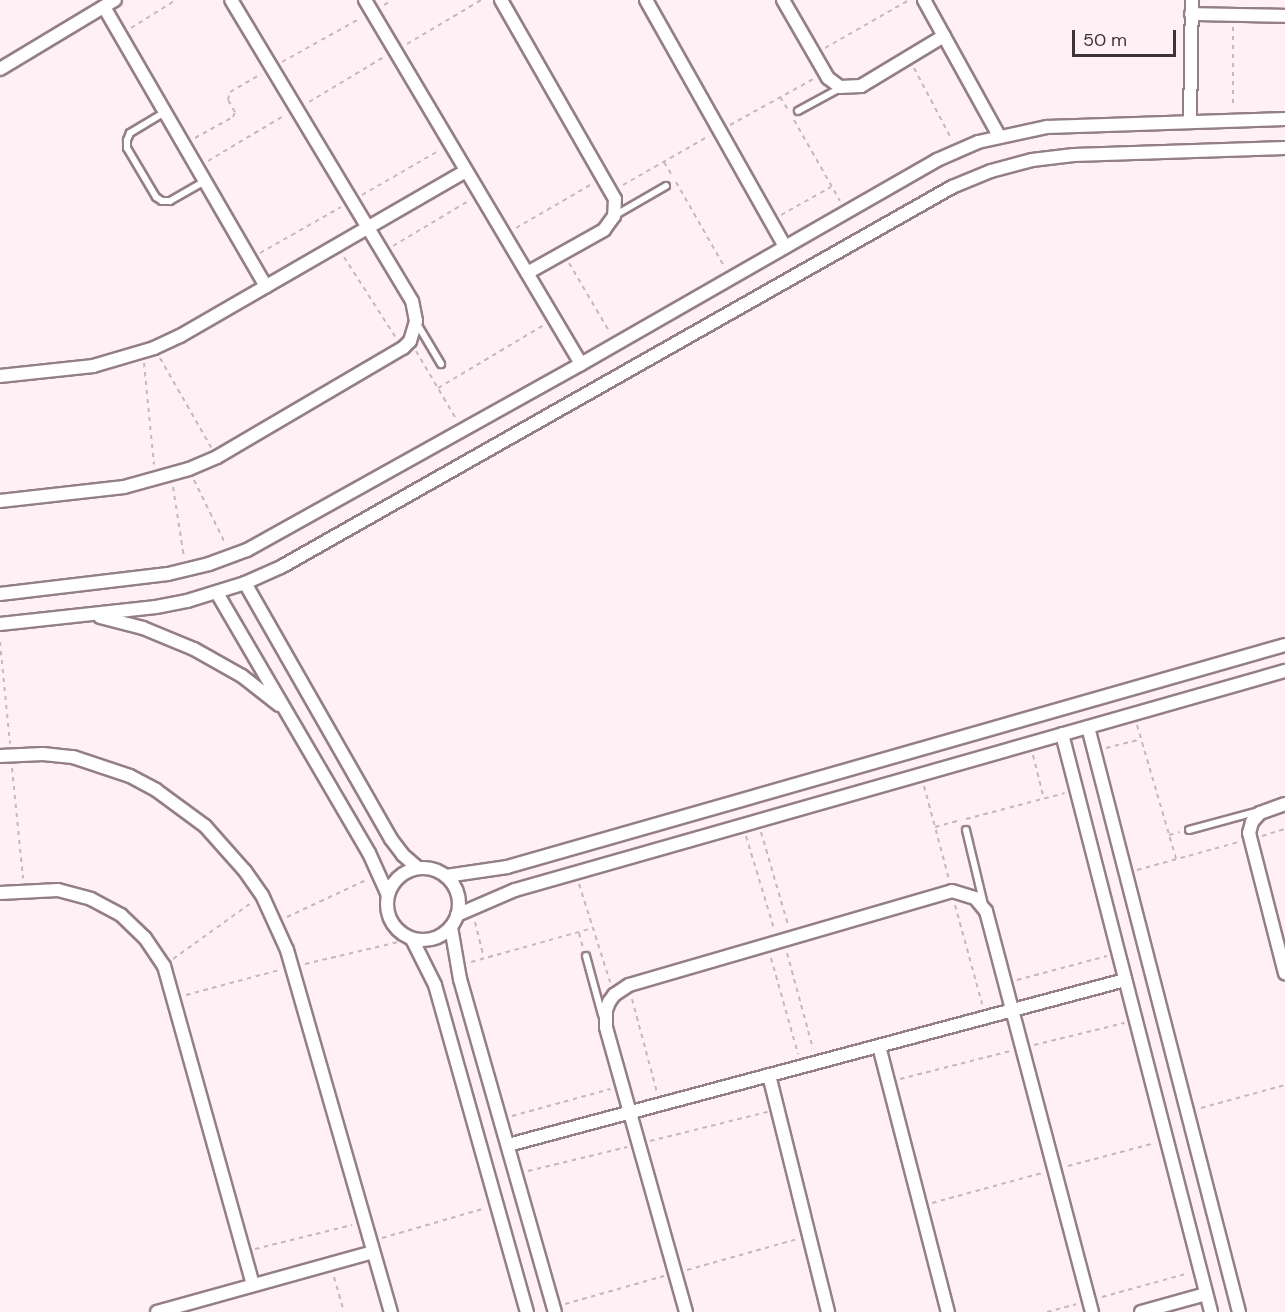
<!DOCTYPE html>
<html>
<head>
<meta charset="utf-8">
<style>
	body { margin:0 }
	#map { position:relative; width:1285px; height:1312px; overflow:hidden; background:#fef0f4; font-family:"DM Sans",sans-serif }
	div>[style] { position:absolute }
	.path>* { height:2px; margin-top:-1px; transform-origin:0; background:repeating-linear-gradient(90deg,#c4b8bb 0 4.5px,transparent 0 9px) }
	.roads { filter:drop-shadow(2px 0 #947f85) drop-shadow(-2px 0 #947f85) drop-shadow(0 2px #947f85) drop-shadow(0 -2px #947f85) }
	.service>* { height:6px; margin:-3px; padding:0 3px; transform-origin:3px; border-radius:3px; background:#fff }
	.minor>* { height:12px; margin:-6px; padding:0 6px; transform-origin:6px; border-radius:6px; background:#fff }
	.minor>.ring { margin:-6px; padding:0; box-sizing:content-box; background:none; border:12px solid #fff; border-radius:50% }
	span { translate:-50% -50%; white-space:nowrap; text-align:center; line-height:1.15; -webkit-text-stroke:6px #fef0f4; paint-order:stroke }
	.scale { position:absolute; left:1072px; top:30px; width:104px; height:27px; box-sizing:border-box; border:3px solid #3d3437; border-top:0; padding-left:8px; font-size:18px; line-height:21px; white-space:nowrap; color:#3d3437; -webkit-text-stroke:4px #fef0f4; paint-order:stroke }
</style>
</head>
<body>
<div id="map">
	<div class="path">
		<div style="left:384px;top:5px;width:9px;rotate:-32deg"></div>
		<div style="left:1233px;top:27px;width:81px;rotate:90deg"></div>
		<div style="left:131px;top:28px;width:53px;rotate:-31.9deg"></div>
		<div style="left:407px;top:44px;width:86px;rotate:-30.7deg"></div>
		<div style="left:825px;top:48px;width:97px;rotate:-29.7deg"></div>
		<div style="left:282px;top:62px;width:90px;rotate:-29.1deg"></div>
		<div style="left:914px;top:68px;width:81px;rotate:62.2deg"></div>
		<div style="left:780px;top:97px;width:15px;rotate:58deg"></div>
		<div style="left:309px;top:102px;width:87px;rotate:-31deg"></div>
		<div style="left:794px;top:120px;width:93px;rotate:60.4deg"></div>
		<div style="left:730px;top:125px;width:97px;rotate:-28.9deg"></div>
		<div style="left:195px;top:138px;width:43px;rotate:-28.9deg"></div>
		<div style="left:233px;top:117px;width:5px;rotate:-68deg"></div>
		<div style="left:235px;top:112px;width:14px;rotate:-120deg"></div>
		<div style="left:228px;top:100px;width:8px;rotate:-76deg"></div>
		<div style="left:230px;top:92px;width:36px;rotate:-30deg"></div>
		<div style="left:208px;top:161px;width:90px;rotate:-30.9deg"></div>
		<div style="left:664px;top:162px;width:17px;rotate:59deg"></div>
		<div style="left:676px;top:182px;width:99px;rotate:60.3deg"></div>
		<div style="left:623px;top:185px;width:99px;rotate:-29.7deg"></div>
		<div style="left:362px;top:195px;width:90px;rotate:-30deg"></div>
		<div style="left:781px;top:215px;width:57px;rotate:-29.2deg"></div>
		<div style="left:516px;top:228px;width:88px;rotate:-30.1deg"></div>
		<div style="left:393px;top:246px;width:90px;rotate:-30.9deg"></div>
		<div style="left:260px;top:253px;width:93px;rotate:-29.6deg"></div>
		<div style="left:344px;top:257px;width:96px;rotate:57.3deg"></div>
		<div style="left:569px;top:263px;width:81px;rotate:59.6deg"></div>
		<div style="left:416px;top:351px;width:79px;rotate:59.5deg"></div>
		<div style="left:160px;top:358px;width:103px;rotate:60.2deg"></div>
		<div style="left:144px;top:363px;width:102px;rotate:84.4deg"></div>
		<div style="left:438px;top:388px;width:123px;rotate:-30.7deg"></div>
		<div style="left:194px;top:480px;width:72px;rotate:63.8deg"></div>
		<div style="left:173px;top:487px;width:72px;rotate:81.2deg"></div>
		<div style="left:0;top:642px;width:102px;rotate:84.4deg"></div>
		<div style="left:1137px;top:725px;width:139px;rotate:73.7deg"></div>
		<div style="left:1106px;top:748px;width:36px;rotate:-14deg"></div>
		<div style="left:1033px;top:755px;width:45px;rotate:76deg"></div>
		<div style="left:12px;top:768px;width:111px;rotate:84.3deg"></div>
		<div style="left:924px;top:786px;width:96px;rotate:75deg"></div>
		<div style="left:966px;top:819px;width:102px;rotate:-14.7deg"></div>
		<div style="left:935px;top:827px;width:27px;rotate:-15deg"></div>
		<div style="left:761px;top:832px;width:97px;rotate:73.8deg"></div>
		<div style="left:1169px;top:835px;width:11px;rotate:-15deg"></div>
		<div style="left:746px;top:836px;width:97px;rotate:73.2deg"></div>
		<div style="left:1262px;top:836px;width:24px;rotate:-17deg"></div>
		<div style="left:1137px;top:870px;width:106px;rotate:-15.4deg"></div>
		<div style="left:579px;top:884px;width:103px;rotate:72.4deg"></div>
		<div style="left:955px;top:905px;width:103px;rotate:74.7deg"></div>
		<div style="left:287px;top:917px;width:87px;rotate:-25.1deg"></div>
		<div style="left:475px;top:922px;width:36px;rotate:76deg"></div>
		<div style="left:579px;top:933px;width:16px;rotate:75deg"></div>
		<div style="left:787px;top:953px;width:99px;rotate:74.8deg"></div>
		<div style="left:771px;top:958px;width:100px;rotate:74.3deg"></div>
		<div style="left:173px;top:959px;width:96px;rotate:-35.7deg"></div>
		<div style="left:471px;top:962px;width:127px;rotate:-15.6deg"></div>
		<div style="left:305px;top:964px;width:96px;rotate:-13.3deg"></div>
		<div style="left:1017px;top:980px;width:93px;rotate:-14.9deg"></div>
		<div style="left:186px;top:995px;width:96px;rotate:-15deg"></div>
		<div style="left:632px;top:999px;width:96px;rotate:75deg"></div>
		<div style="left:1034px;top:1045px;width:93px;rotate:-13.7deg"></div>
		<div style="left:900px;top:1079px;width:114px;rotate:-14.2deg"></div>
		<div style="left:1201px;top:1108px;width:87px;rotate:-15.3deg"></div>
		<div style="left:512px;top:1116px;width:102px;rotate:-15.4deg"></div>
		<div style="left:650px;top:1141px;width:121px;rotate:-13.9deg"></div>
		<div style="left:1068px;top:1166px;width:90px;rotate:-14.8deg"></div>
		<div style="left:528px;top:1171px;width:102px;rotate:-13.6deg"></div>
		<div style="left:932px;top:1203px;width:114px;rotate:-15.3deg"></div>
		<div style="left:382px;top:1238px;width:108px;rotate:-16.1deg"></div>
		<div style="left:255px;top:1249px;width:100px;rotate:-13.9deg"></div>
		<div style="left:687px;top:1270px;width:114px;rotate:-15.7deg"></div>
		<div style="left:334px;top:1277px;width:36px;rotate:74deg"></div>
		<div style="left:1102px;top:1297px;width:90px;rotate:-15.4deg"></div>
		<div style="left:565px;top:1304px;width:103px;rotate:-15.8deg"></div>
		<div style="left:1047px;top:1312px;width:30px;rotate:-15deg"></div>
	</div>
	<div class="roads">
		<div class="service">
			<div style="left:798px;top:111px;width:48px;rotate:-28.7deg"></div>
			<div style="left:165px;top:112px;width:41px;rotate:149deg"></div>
			<div style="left:130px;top:133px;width:8px;rotate:113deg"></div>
			<div style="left:127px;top:140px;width:8px;rotate:90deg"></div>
			<div style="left:127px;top:148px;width:57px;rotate:59.4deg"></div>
			<div style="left:156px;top:197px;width:7px;rotate:34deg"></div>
			<div style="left:162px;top:201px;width:8px"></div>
			<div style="left:170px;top:201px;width:40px;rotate:-29.7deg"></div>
			<div style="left:614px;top:216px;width:60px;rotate:-30deg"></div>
			<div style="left:416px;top:322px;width:49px;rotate:59.2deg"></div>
			<div style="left:966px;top:830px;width:77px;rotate:76.5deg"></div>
			<div style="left:1189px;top:830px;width:73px;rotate:-15.2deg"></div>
			<div style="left:586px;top:956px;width:61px;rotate:74.8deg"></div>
		</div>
		<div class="minor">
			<div style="left:365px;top:0;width:423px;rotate:59.3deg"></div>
			<div style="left:501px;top:0;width:229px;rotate:60.2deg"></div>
			<div style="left:615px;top:199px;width:17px;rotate:93deg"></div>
			<div style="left:614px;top:216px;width:17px;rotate:126deg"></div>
			<div style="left:604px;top:230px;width:88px;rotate:150.8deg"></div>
			<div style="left:646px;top:0;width:283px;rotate:60.6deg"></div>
			<div style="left:783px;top:0;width:90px;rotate:60deg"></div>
			<div style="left:828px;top:78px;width:15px;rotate:37deg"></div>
			<div style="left:840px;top:87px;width:21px;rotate:-3deg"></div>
			<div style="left:861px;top:86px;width:97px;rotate:-31.1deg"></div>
			<div style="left:924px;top:0;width:155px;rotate:61.1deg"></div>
			<div style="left:104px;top:7px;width:323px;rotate:59.9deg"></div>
			<div style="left:1191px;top:14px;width:94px;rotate:1.2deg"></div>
			<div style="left:0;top:69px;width:134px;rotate:-31deg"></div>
			<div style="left:1190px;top:122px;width:122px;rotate:-89.1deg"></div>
			<div style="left:0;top:376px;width:94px;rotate:-6.1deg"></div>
			<div style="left:93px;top:366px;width:64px;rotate:-16.4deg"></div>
			<div style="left:154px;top:348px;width:29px;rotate:-25deg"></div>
			<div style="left:180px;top:336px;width:330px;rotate:-30deg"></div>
			<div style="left:0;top:501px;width:125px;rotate:-6.4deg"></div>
			<div style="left:124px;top:487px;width:67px;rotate:-15.5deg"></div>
			<div style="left:189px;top:469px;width:30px;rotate:-23deg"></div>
			<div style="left:217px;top:457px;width:216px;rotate:-30.4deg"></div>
			<div style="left:403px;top:348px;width:10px;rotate:-45deg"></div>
			<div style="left:410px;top:341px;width:21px;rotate:-73deg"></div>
			<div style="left:416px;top:321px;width:20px;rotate:-101deg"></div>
			<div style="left:412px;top:301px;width:351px;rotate:-121deg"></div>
			<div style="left:245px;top:583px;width:295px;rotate:60.3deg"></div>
			<div style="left:391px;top:839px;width:20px;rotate:53deg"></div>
			<div style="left:403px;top:855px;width:20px;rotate:41deg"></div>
			<div style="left:217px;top:593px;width:301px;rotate:59.7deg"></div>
			<div style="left:369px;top:853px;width:46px;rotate:65.7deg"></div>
			<div style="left:0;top:594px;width:169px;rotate:-6.8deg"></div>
			<div style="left:168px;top:574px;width:42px;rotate:-13.7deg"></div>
			<div style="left:209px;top:564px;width:40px;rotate:-20.2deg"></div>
			<div style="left:247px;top:550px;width:382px;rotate:-29.1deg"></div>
			<div style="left:581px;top:364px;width:410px;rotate:-29.8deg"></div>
			<div style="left:937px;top:160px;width:45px;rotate:-23.7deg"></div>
			<div style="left:978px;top:142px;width:71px;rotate:-12.3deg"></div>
			<div style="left:1047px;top:127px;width:238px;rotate:-1.9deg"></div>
			<div style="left:100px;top:617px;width:44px;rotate:14.3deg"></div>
			<div style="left:143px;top:628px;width:55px;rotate:22.4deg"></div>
			<div style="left:194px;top:649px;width:55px;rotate:29.4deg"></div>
			<div style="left:242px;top:676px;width:47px;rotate:38.1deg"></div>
			<div style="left:0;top:624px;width:157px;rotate:-6.2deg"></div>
			<div style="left:156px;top:607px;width:32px;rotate:-11deg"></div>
			<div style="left:187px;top:601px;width:61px;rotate:-17.2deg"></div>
			<div style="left:245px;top:583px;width:39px;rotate:-24deg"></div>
			<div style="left:281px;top:567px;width:771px;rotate:-29.52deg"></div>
			<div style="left:952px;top:187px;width:42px;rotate:-22.3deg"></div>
			<div style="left:991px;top:171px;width:42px;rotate:-15deg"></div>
			<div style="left:1032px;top:160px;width:42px;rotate:-6.8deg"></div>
			<div style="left:1074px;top:155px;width:211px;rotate:-1.9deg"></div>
			<div style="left:1088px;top:727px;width:604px;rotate:75.53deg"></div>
			<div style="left:1062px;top:734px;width:597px;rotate:75.54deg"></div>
			<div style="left:0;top:756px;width:43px;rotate:-2.7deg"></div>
			<div style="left:43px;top:754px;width:30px;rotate:6deg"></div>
			<div style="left:73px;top:757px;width:60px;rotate:18.4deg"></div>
			<div style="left:130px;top:776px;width:30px;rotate:28deg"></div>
			<div style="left:156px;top:790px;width:61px;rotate:36.3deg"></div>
			<div style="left:205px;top:826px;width:60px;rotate:48.4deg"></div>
			<div style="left:245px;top:871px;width:29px;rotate:55deg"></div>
			<div style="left:262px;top:895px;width:60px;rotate:65.6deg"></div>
			<div style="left:287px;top:950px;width:377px;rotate:74deg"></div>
			<div style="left:1285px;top:804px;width:27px;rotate:160deg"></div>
			<div style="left:1260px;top:813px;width:12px;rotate:132deg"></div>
			<div style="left:1252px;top:822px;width:11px;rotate:105deg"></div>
			<div style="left:1249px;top:833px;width:145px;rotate:75.6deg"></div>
			<div class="ring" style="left:387px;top:868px;width:60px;height:60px"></div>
			<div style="left:446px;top:876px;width:62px;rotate:-8.4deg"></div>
			<div style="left:507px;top:867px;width:809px;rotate:-15.93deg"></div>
			<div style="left:0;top:893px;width:58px;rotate:-3deg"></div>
			<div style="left:58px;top:890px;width:34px;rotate:15deg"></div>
			<div style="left:91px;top:899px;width:34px;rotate:28deg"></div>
			<div style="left:121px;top:915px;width:33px;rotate:44deg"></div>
			<div style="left:145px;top:938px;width:34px;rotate:56deg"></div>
			<div style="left:164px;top:966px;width:331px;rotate:74.4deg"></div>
			<div style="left:457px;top:915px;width:63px;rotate:-23.3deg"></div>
			<div style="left:515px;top:890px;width:801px;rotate:-15.88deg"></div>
			<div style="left:451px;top:927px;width:53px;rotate:80.2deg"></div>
			<div style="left:460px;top:979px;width:346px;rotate:74.1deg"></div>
			<div style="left:412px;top:939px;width:51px;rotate:63.4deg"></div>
			<div style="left:435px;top:985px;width:340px;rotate:74.3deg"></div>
			<div style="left:879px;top:1046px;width:275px;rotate:75.5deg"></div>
			<div style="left:769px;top:1075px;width:244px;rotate:76deg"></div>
			<div style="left:508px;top:1145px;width:639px;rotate:-14.97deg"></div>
			<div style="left:157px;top:1312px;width:224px;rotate:-15.5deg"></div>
			<div style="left:686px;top:1312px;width:296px;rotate:-105.7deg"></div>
			<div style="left:606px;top:1027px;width:17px;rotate:-90deg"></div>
			<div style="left:606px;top:1010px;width:9px;rotate:-69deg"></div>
			<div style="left:609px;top:1002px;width:9px;rotate:-54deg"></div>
			<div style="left:614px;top:995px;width:18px;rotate:-34deg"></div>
			<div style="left:629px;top:985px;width:336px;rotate:-16.2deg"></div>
			<div style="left:952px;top:891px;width:24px;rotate:17deg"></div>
			<div style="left:975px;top:898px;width:17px;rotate:50deg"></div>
			<div style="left:986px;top:911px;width:415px;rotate:75.2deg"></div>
			<div style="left:1141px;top:1312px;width:67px;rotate:-15.5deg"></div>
		</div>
	</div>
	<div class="scale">50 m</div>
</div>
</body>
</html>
